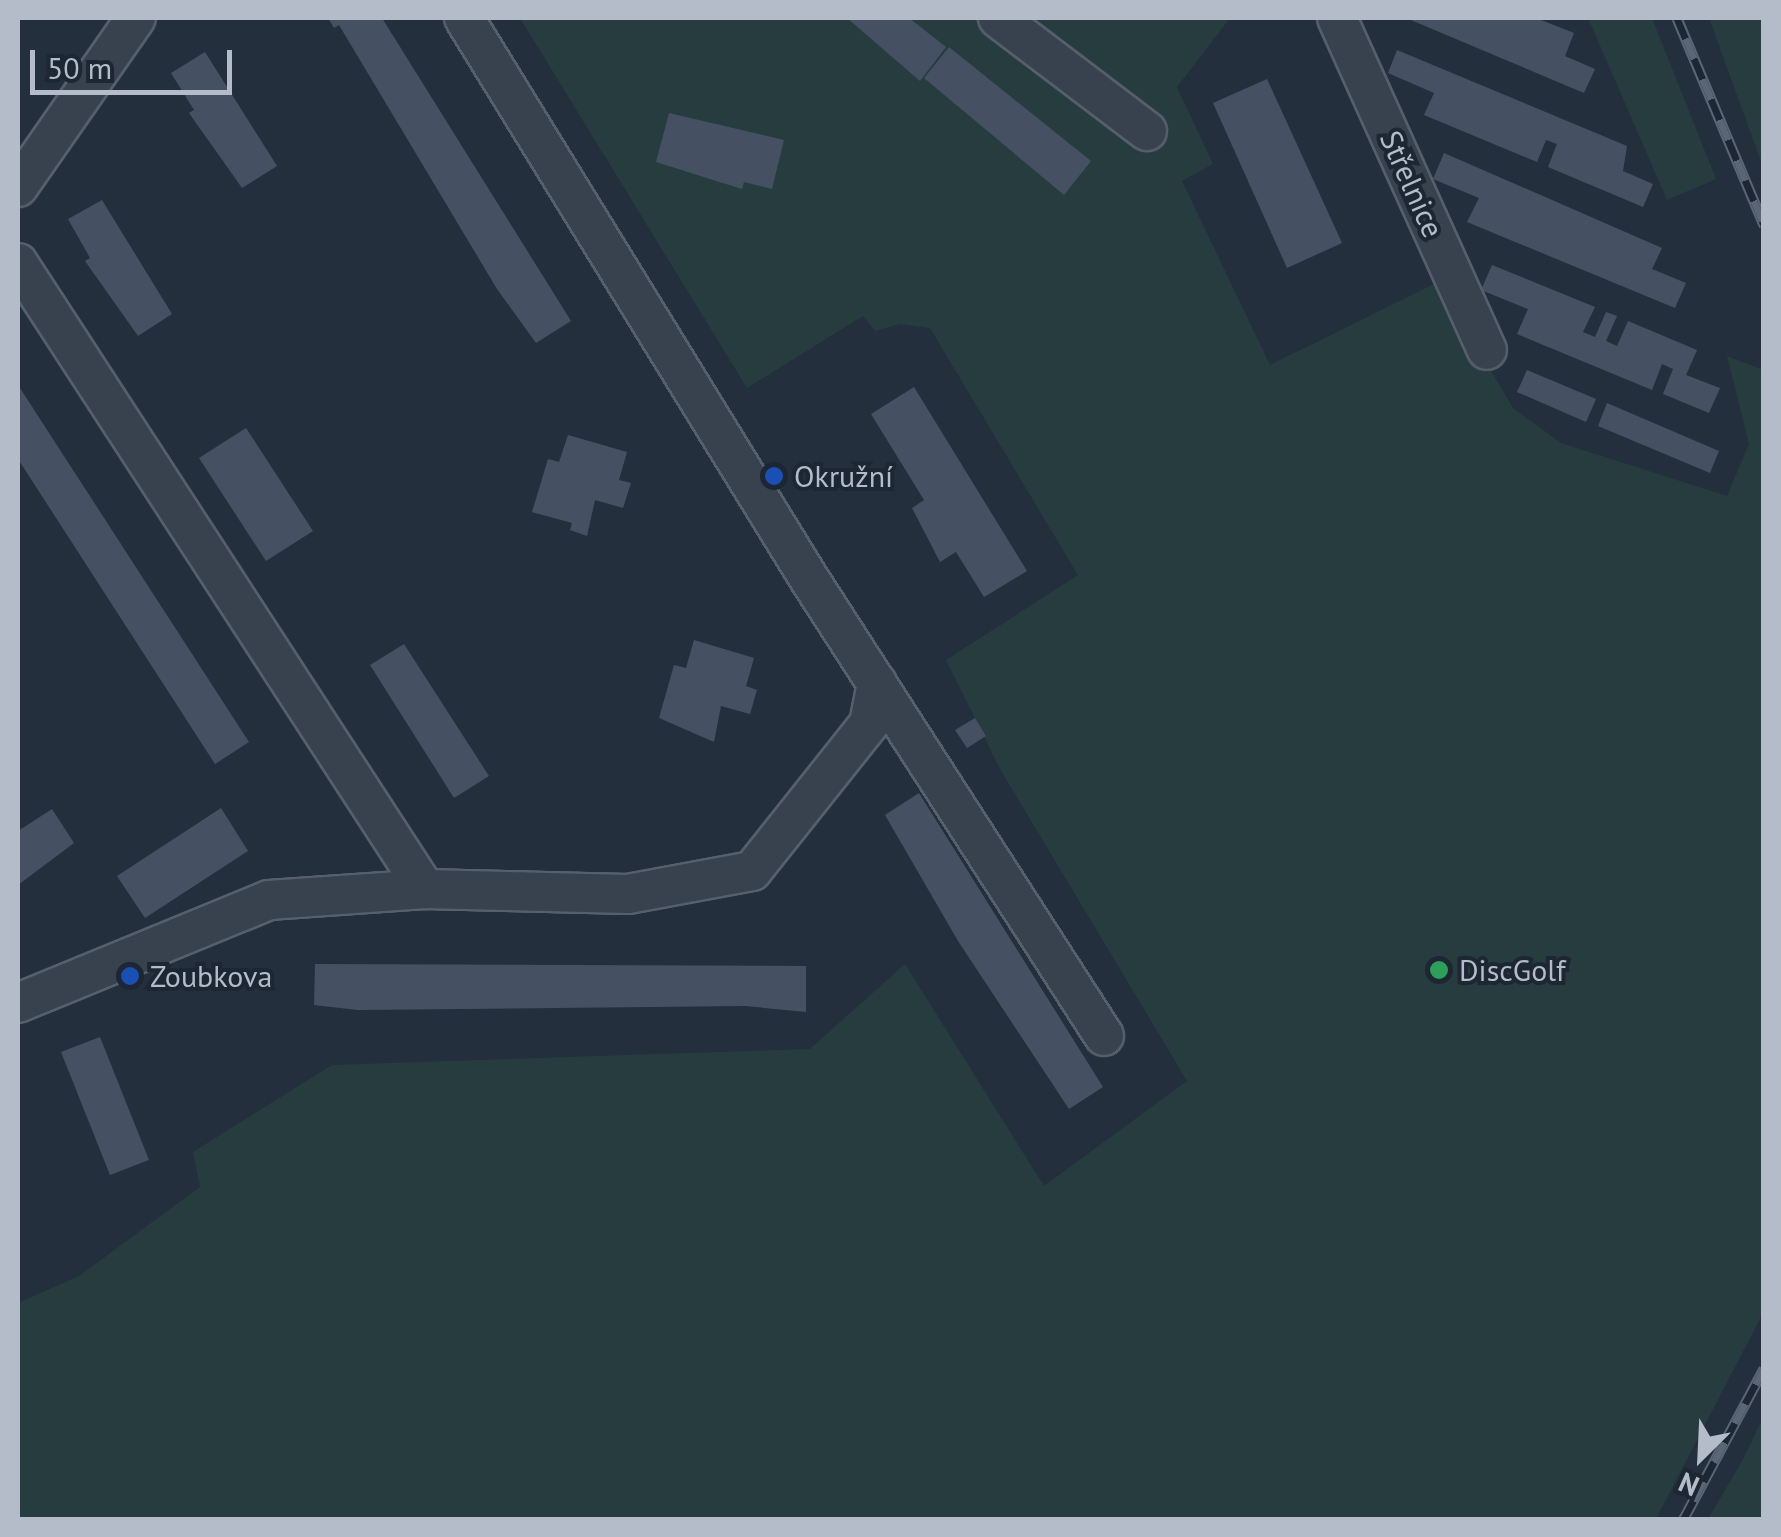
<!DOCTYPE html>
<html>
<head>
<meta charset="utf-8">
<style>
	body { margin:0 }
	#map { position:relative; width:1781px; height:1537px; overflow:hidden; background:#242f3e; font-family:"PT Sans",sans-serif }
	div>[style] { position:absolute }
	.green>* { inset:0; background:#263c3f }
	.building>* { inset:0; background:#455162 }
	.roads { filter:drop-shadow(2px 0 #565f6c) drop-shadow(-2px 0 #565f6c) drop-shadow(0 2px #565f6c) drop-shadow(0 -2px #565f6c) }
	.minor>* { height:38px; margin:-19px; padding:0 19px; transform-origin:19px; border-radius:19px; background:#38414e }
	.rail>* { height:11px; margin-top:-5.5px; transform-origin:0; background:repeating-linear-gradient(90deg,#1d2633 0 22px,#5a6575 0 44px); box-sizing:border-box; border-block:2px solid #5a6575 }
	.dots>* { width:28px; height:28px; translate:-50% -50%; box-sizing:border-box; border:5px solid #1d2633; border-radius:50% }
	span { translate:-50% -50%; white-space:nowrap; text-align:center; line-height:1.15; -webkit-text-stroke:8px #1d2633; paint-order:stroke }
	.street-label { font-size:30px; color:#b4bcc9 }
	.poi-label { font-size:30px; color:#b4bcc9 }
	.left { translate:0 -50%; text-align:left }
	.frame { position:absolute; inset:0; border:20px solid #b4bcc9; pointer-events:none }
	.north { position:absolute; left:1651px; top:1407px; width:100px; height:100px; -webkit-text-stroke:8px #1d2633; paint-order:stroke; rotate:204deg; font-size:28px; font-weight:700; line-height:40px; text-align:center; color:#b4bcc9 }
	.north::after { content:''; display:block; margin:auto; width:35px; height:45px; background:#b4bcc9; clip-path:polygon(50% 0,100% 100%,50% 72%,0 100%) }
	.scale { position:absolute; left:30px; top:50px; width:202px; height:45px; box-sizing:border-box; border:5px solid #b4bcc9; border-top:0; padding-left:12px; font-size:30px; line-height:35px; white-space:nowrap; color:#b4bcc9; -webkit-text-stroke:8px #1d2633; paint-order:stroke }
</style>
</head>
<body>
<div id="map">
	<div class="green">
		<div style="clip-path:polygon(520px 18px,1230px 18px,1177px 87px,1213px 164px,1182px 181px,1270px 365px,1438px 282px,1513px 408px,1561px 443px,1727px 496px,1749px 444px,1727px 356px,1763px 370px,1763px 1313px,1656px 1519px,18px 1519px,18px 1303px,79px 1276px,200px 1187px,193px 1152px,332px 1065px,810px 1049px,905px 964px,1044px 1186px,1187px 1081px,1000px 769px,946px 660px,1078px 575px,930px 328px,900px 324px,875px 331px,863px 316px,747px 388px)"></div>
		<div style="clip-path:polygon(1588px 18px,1652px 18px,1716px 179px,1667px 200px)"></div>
		<div style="clip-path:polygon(1709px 18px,1763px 18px,1763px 167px)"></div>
		<div style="clip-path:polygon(1763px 1418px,1763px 1519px,1708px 1519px,1742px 1461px)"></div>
	</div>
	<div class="building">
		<div style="clip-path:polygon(328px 18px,382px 18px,571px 321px,536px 343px,497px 289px,339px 25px,334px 28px)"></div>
		<div style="clip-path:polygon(847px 18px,909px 18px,946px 47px,920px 81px)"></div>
		<div style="clip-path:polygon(1406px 18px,1536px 18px,1574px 33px,1565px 56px,1595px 69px,1584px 93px)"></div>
		<div style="clip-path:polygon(949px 47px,1091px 161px,1064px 195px,924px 78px)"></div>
		<div style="clip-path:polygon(1397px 50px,1627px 146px,1623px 171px,1653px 184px,1643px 207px,1548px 167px,1557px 144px,1546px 140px,1537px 162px,1424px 115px,1434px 93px,1388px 73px)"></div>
		<div style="clip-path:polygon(205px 52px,277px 166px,242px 188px,189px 113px,194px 110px,171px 73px)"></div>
		<div style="clip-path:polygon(1267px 79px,1342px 243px,1287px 268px,1213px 103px)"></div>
		<div style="clip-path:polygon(669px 113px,784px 140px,772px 189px,744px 182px,742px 189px,656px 162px)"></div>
		<div style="clip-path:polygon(1444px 153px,1662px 248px,1652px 269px,1686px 283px,1675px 308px,1467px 222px,1479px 198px,1433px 179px)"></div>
		<div style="clip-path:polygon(102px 200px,172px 314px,138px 336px,85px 261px,90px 258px,68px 219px)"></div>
		<div style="clip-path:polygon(1492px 265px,1595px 307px,1583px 332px,1595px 337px,1606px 312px,1617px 316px,1606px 341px,1617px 346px,1628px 321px,1697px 350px,1686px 375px,1720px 388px,1709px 413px,1663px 394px,1673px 369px,1662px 364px,1652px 390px,1517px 334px,1528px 309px,1481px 290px)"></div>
		<div style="clip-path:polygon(1527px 370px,1596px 399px,1586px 422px,1517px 392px)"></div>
		<div style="clip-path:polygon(18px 385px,249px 742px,215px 764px,18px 459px)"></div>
		<div style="clip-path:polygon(914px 387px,1027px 571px,984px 597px,956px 552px,940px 562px,912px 508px,924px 500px,871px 414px)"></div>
		<div style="clip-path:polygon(1607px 403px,1719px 451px,1710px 473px,1598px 426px)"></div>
		<div style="clip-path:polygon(246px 428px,313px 531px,266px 561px,199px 458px)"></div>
		<div style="clip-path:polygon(568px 435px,627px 452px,619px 480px,631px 483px,623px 508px,595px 500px,587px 536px,570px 530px,572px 523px,532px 512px,548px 459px,559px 462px)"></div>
		<div style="clip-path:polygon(694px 640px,754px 658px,746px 686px,757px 690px,750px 714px,721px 706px,714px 742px,659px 718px,674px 665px,686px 668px)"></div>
		<div style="clip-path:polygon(404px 644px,489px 776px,454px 798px,370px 665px)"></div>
		<div style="clip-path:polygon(975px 718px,986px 736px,967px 748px,955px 730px)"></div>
		<div style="clip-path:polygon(919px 793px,1103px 1087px,1069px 1109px,958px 941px,885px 815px)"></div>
		<div style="clip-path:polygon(221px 808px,248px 851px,145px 918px,117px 876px)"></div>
		<div style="clip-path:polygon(52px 809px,74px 843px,18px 885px,18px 831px)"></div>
		<div style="clip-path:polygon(315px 964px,806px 966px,806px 1012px,745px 1006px,358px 1010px,314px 1005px)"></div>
		<div style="clip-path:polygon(100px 1037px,149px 1160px,110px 1175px,61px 1052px)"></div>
	</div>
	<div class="roads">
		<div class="minor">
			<div style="left:464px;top:18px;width:656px;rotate:58.39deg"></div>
			<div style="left:808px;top:577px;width:546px;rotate:57.18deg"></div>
			<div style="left:998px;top:18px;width:187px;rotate:37.2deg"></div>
			<div style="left:1337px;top:18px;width:364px;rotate:65.7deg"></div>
			<div style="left:18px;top:187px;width:206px;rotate:-55.1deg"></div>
			<div style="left:18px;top:263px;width:747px;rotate:56.97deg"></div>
			<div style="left:18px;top:1003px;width:271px;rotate:-22.3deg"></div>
			<div style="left:269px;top:900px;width:156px;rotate:-4deg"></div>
			<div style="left:425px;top:889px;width:203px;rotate:1.4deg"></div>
			<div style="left:628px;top:894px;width:126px;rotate:-10.5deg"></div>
			<div style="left:752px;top:871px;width:188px;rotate:-51.5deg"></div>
			<div style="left:869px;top:724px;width:42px;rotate:-79deg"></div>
		</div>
	</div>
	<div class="rail">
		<div style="left:1677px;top:18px;width:225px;rotate:67.2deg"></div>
		<div style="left:1683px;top:1520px;width:172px;rotate:-61.9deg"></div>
	</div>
	<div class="dots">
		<div style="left:774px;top:476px;background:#1a4fb4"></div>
		<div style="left:1439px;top:970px;background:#2e9e5b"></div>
		<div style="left:130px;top:976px;background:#1a4fb4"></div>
	</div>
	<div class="street-label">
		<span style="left:1412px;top:184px;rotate:66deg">Střelnice</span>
	</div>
	<div class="poi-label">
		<span class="left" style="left:794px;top:476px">Okružní</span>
		<span class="left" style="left:1459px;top:970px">DiscGolf</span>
		<span class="left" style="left:150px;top:976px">Zoubkova</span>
	</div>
	<div class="frame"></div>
	<div class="north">N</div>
	<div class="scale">50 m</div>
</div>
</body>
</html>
